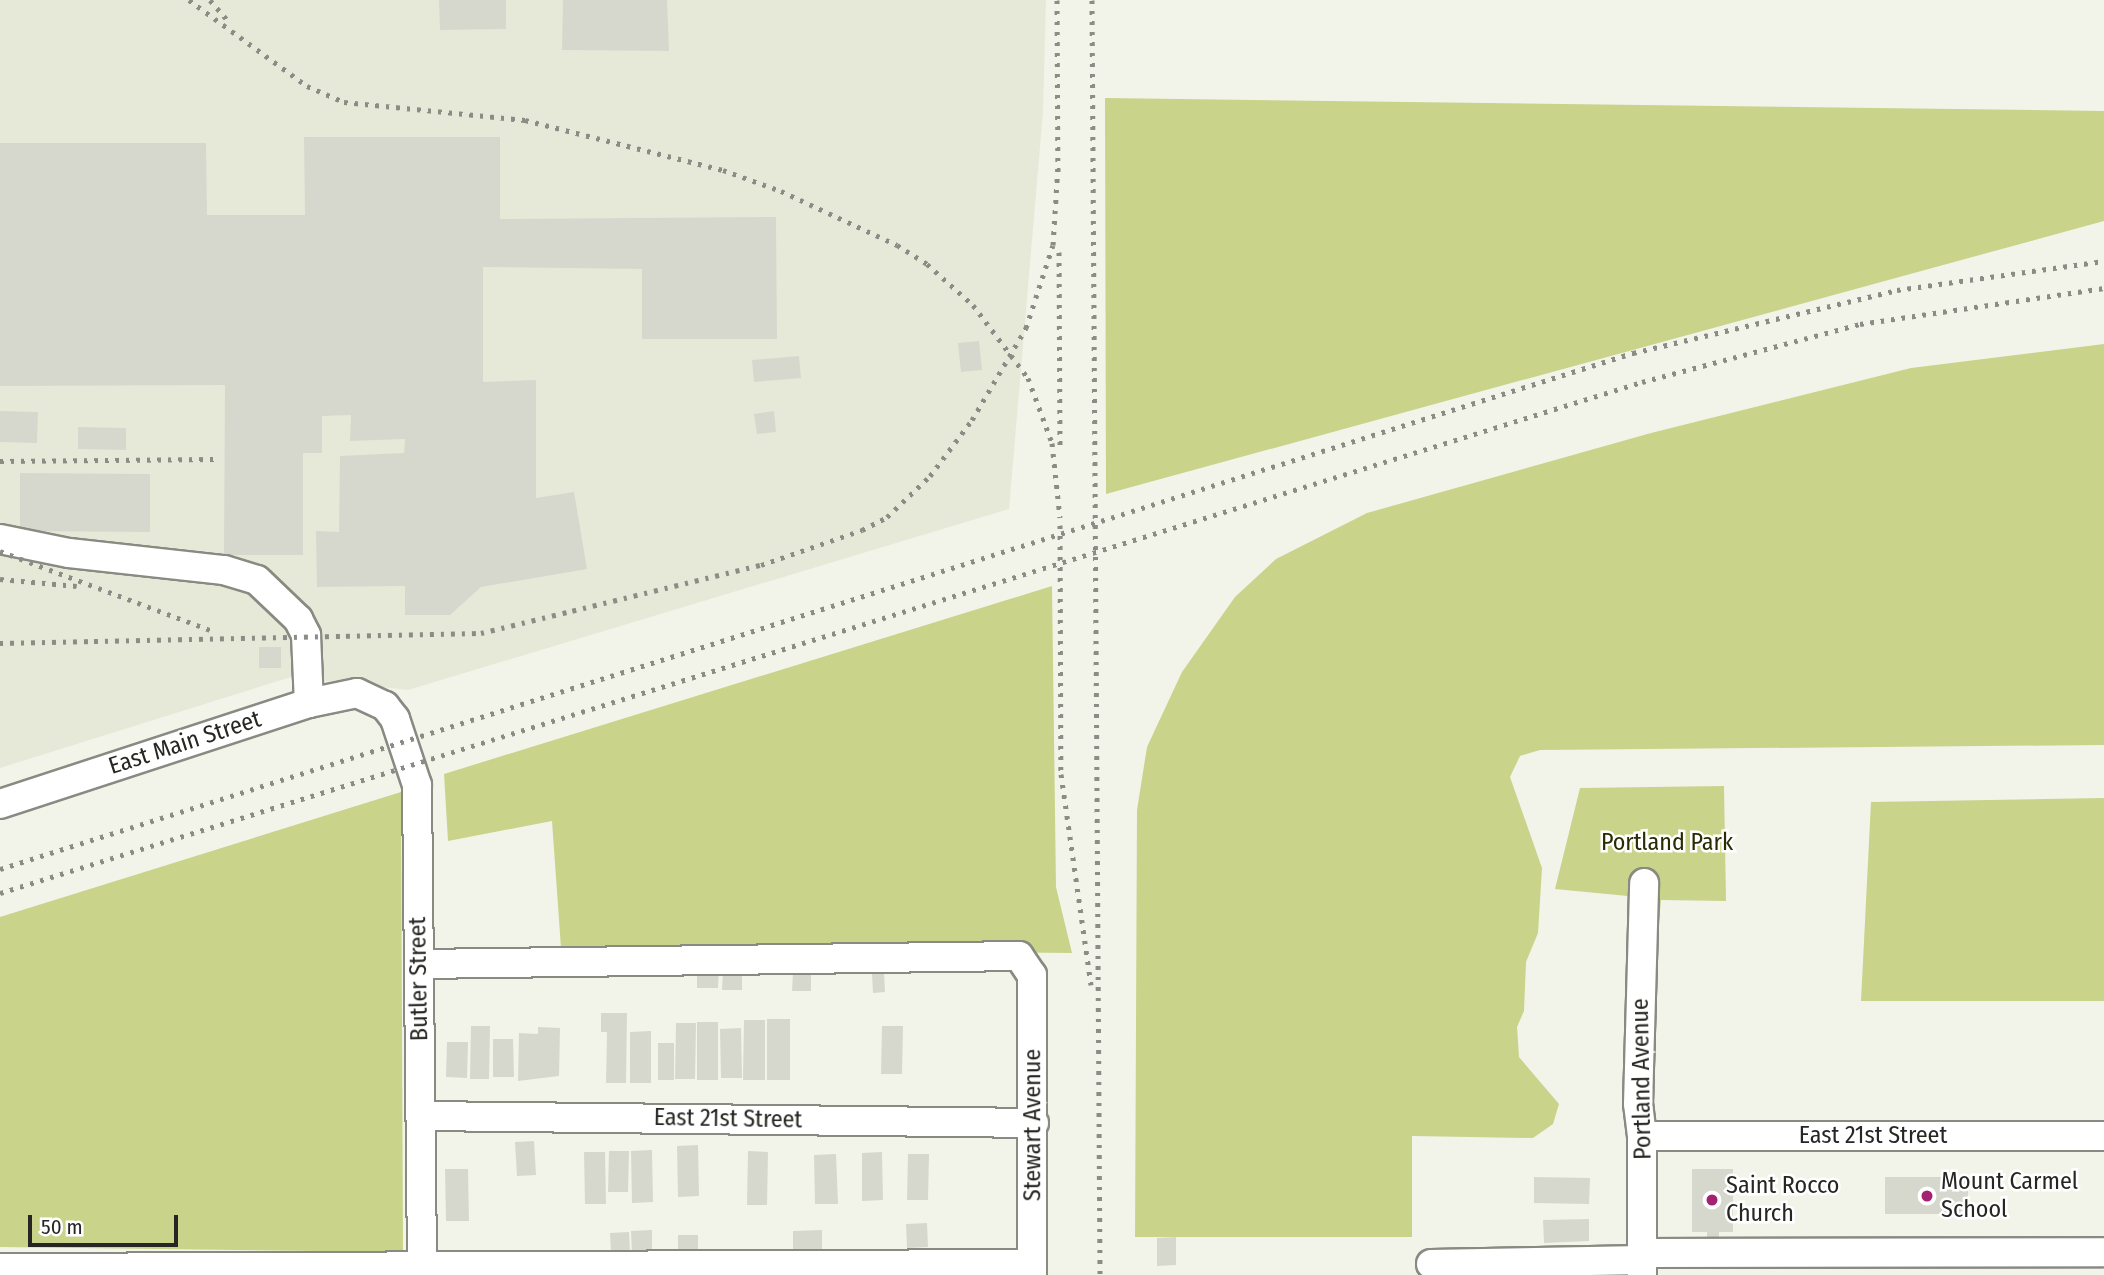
<!DOCTYPE html>
<html>
<head>
<meta charset="utf-8">
<style>
	body { margin:0 }
	#map { position:relative; width:2104px; height:1275px; overflow:hidden; background:#f2f4ea; font-family:"Fira Sans Condensed",sans-serif }
	div>[style] { position:absolute }
	.built>* { inset:0; background:#e7e9d8 }
	.green>* { inset:0; background:#cad38a }
	.building>* { inset:0; background:#d6d8ce }
	.roads { filter:drop-shadow(2px 0 #898a82) drop-shadow(-2px 0 #898a82) drop-shadow(0 2px #898a82) drop-shadow(0 -2px #898a82) }
	.minor>* { height:28px; margin:-14px; padding:0 14px; transform-origin:14px; border-radius:14px; background:#fff }
	.rail>* { height:5px; margin-top:-2.5px; transform-origin:0; background:repeating-linear-gradient(90deg,#8a8c85 0 3.5px,transparent 0 10.5px) }
	.dots>* { width:19px; height:19px; translate:-50% -50%; box-sizing:border-box; border:4px solid #fff; border-radius:50% }
	span { translate:-50% -50%; white-space:nowrap; text-align:center; line-height:1.15; -webkit-text-stroke:5px #fff; paint-order:stroke }
	.street-label { font-size:24px; color:#262723 }
	.park-label { font-size:24px; color:#292d03 }
	.poi-label { font-size:24px; color:#262723 }
	.left { translate:0 -50%; text-align:left }
	.scale { position:absolute; left:28px; top:1215px; width:150px; height:32px; box-sizing:border-box; border:4px solid #262723; border-top:0; padding-left:9px; font-size:21px; line-height:24px; white-space:nowrap; color:#262723; -webkit-text-stroke:5px #fff; paint-order:stroke }
</style>
</head>
<body>
<div id="map">
	<div class="built">
		<div style="clip-path:polygon(0 0,1046px 0,1043px 112px,1009px 509px,408px 690px,291px 677px,0 768px)"></div>
	</div>
	<div class="green">
		<div style="clip-path:polygon(1105px 98px,2104px 111px,2104px 221px,1106px 494px)"></div>
		<div style="clip-path:polygon(2104px 344px,2104px 745px,1540px 750px,1520px 756px,1510px 777px,1542px 868px,1538px 933px,1526px 962px,1524px 1011px,1517px 1027px,1519px 1057px,1559px 1104px,1553px 1124px,1533px 1138px,1412px 1136px,1412px 1237px,1135px 1237px,1137px 810px,1147px 747px,1182px 672px,1235px 597px,1276px 559px,1367px 513px,1651px 433px,1911px 368px)"></div>
		<div style="clip-path:polygon(1052px 586px,1056px 887px,1072px 953px,561px 948px,552px 821px,448px 841px,444px 774px)"></div>
		<div style="clip-path:polygon(1724px 786px,1726px 901px,1661px 900px,1640px 1115px,1638px 897px,1555px 889px,1580px 788px)"></div>
		<div style="clip-path:polygon(401px 792px,403px 1252px,0 1247px,0 917px)"></div>
		<div style="clip-path:polygon(2104px 798px,2104px 1001px,1861px 1001px,1871px 802px)"></div>
	</div>
	<div class="building">
		<div style="clip-path:polygon(439px 0,506px 0,506px 29px,440px 30px)"></div>
		<div style="clip-path:polygon(563px 0,667px 0,669px 51px,562px 50px)"></div>
		<div style="clip-path:polygon(304px 137px,500px 137px,500px 219px,776px 217px,777px 339px,642px 339px,642px 269px,483px 267px,483px 382px,536px 380px,536px 498px,574px 492px,587px 569px,481px 587px,450px 615px,405px 615px,405px 586px,317px 587px,316px 531px,339px 532px,340px 456px,404px 453px,405px 439px,350px 441px,351px 415px,322px 416px,322px 453px,303px 453px,303px 555px,224px 555px,225px 385px,0 386px,0 143px,206px 143px,207px 215px,305px 215px)"></div>
		<div style="clip-path:polygon(979px 341px,982px 370px,961px 372px,958px 343px)"></div>
		<div style="clip-path:polygon(799px 356px,801px 378px,754px 382px,752px 360px)"></div>
		<div style="clip-path:polygon(0 411px,38px 412px,37px 443px,0 442px)"></div>
		<div style="clip-path:polygon(774px 411px,776px 432px,757px 434px,754px 414px)"></div>
		<div style="clip-path:polygon(78px 427px,126px 428px,126px 450px,78px 449px)"></div>
		<div style="clip-path:polygon(20px 473px,150px 474px,150px 532px,20px 531px)"></div>
		<div style="clip-path:polygon(259px 647px,281px 647px,281px 668px,259px 668px)"></div>
		<div style="clip-path:polygon(697px 967px,719px 968px,718px 988px,697px 988px)"></div>
		<div style="clip-path:polygon(723px 969px,742px 970px,742px 990px,722px 990px)"></div>
		<div style="clip-path:polygon(793px 972px,811px 973px,811px 991px,792px 991px)"></div>
		<div style="clip-path:polygon(884px 972px,885px 992px,873px 993px,872px 973px)"></div>
		<div style="clip-path:polygon(601px 1013px,627px 1013px,626px 1083px,606px 1083px,607px 1032px,601px 1032px)"></div>
		<div style="clip-path:polygon(767px 1019px,790px 1019px,790px 1080px,767px 1080px)"></div>
		<div style="clip-path:polygon(744px 1020px,765px 1020px,765px 1080px,743px 1080px)"></div>
		<div style="clip-path:polygon(697px 1022px,718px 1022px,718px 1080px,697px 1080px)"></div>
		<div style="clip-path:polygon(676px 1023px,696px 1023px,695px 1079px,675px 1079px)"></div>
		<div style="clip-path:polygon(471px 1026px,490px 1026px,489px 1079px,470px 1079px)"></div>
		<div style="clip-path:polygon(882px 1026px,903px 1026px,902px 1074px,881px 1074px)"></div>
		<div style="clip-path:polygon(538px 1027px,560px 1028px,559px 1076px,518px 1081px,519px 1033px,538px 1034px)"></div>
		<div style="clip-path:polygon(741px 1028px,742px 1078px,721px 1078px,720px 1029px)"></div>
		<div style="clip-path:polygon(651px 1031px,651px 1083px,630px 1083px,630px 1032px)"></div>
		<div style="clip-path:polygon(493px 1039px,513px 1039px,514px 1077px,493px 1077px)"></div>
		<div style="clip-path:polygon(447px 1042px,468px 1042px,467px 1078px,446px 1077px)"></div>
		<div style="clip-path:polygon(658px 1043px,674px 1043px,674px 1080px,658px 1080px)"></div>
		<div style="clip-path:polygon(534px 1141px,536px 1175px,517px 1176px,515px 1142px)"></div>
		<div style="clip-path:polygon(698px 1145px,699px 1196px,678px 1197px,677px 1146px)"></div>
		<div style="clip-path:polygon(652px 1150px,653px 1202px,632px 1203px,631px 1151px)"></div>
		<div style="clip-path:polygon(609px 1151px,629px 1151px,628px 1192px,608px 1192px)"></div>
		<div style="clip-path:polygon(748px 1151px,768px 1152px,767px 1205px,747px 1205px)"></div>
		<div style="clip-path:polygon(584px 1152px,605px 1152px,606px 1204px,585px 1204px)"></div>
		<div style="clip-path:polygon(882px 1152px,883px 1200px,862px 1201px,862px 1153px)"></div>
		<div style="clip-path:polygon(836px 1154px,838px 1204px,815px 1204px,814px 1155px)"></div>
		<div style="clip-path:polygon(908px 1154px,929px 1154px,928px 1200px,907px 1200px)"></div>
		<div style="clip-path:polygon(445px 1169px,468px 1169px,469px 1221px,446px 1221px)"></div>
		<div style="clip-path:polygon(1692px 1169px,1733px 1169px,1733px 1232px,1719px 1232px,1719px 1239px,1707px 1239px,1707px 1232px,1692px 1232px)"></div>
		<div style="clip-path:polygon(1534px 1177px,1590px 1178px,1589px 1204px,1534px 1203px)"></div>
		<div style="clip-path:polygon(1885px 1177px,1968px 1177px,1968px 1214px,1885px 1214px)"></div>
		<div style="clip-path:polygon(1589px 1219px,1589px 1241px,1544px 1243px,1543px 1220px)"></div>
		<div style="clip-path:polygon(927px 1223px,928px 1247px,907px 1248px,906px 1224px)"></div>
		<div style="clip-path:polygon(652px 1230px,652px 1255px,632px 1255px,631px 1231px)"></div>
		<div style="clip-path:polygon(822px 1230px,822px 1253px,793px 1254px,793px 1231px)"></div>
		<div style="clip-path:polygon(629px 1232px,630px 1253px,611px 1253px,610px 1233px)"></div>
		<div style="clip-path:polygon(678px 1235px,698px 1235px,698px 1255px,678px 1255px)"></div>
		<div style="clip-path:polygon(1176px 1237px,1176px 1265px,1157px 1266px,1157px 1238px)"></div>
	</div>
	<div class="roads">
		<div class="minor">
			<div style="left:0;top:539px;width:70px;rotate:11.5deg"></div>
			<div style="left:69px;top:553px;width:156px;rotate:6.3deg"></div>
			<div style="left:224px;top:570px;width:34px;rotate:17deg"></div>
			<div style="left:257px;top:580px;width:57px;rotate:43.6deg"></div>
			<div style="left:298px;top:619px;width:18px;rotate:63deg"></div>
			<div style="left:306px;top:635px;width:68px;rotate:87.5deg"></div>
			<div style="left:0;top:804px;width:325px;rotate:-18.1deg"></div>
			<div style="left:309px;top:703px;width:49px;rotate:-11.8deg"></div>
			<div style="left:357px;top:693px;width:31px;rotate:25deg"></div>
			<div style="left:385px;top:706px;width:16px;rotate:52deg"></div>
			<div style="left:395px;top:719px;width:70px;rotate:71.6deg"></div>
			<div style="left:417px;top:785px;width:490px;rotate:89.4deg"></div>
			<div style="left:419px;top:964px;width:600px;rotate:-0.76deg"></div>
			<div style="left:1019px;top:956px;width:23px;rotate:56deg"></div>
			<div style="left:1032px;top:975px;width:300px;rotate:90deg"></div>
			<div style="left:421px;top:1116px;width:613px;rotate:0.65deg"></div>
			<div style="left:1642px;top:1136px;width:462px"></div>
			<div style="left:1643px;top:1253px;width:461px;rotate:-0.1deg"></div>
			<div style="left:1431px;top:1264px;width:211px;rotate:-1.1deg"></div>
			<div style="left:0;top:1268px;width:1032px;rotate:-0.22deg"></div>
			<div style="left:1642px;top:1275px;width:139px;rotate:-90deg"></div>
			<div style="left:1642px;top:1136px;width:32px;rotate:-97deg"></div>
			<div style="left:1638px;top:1104px;width:221px;rotate:-88.4deg"></div>
		</div>
	</div>
	<div class="rail">
		<div style="left:189px;top:0;width:146px;rotate:36.1deg"></div>
		<div style="left:307px;top:86px;width:40px;rotate:23.4deg"></div>
		<div style="left:344px;top:102px;width:182px;rotate:5.7deg"></div>
		<div style="left:525px;top:120px;width:204px;rotate:14.2deg"></div>
		<div style="left:723px;top:170px;width:62px;rotate:19.9deg"></div>
		<div style="left:781px;top:191px;width:128px;rotate:25deg"></div>
		<div style="left:897px;top:245px;width:36px;rotate:32deg"></div>
		<div style="left:927px;top:264px;width:62px;rotate:41.7deg"></div>
		<div style="left:973px;top:305px;width:91px;rotate:53deg"></div>
		<div style="left:1028px;top:378px;width:69px;rotate:69.7deg"></div>
		<div style="left:1052px;top:443px;width:75px;rotate:83.9deg"></div>
		<div style="left:210px;top:0;width:28px;rotate:49deg"></div>
		<div style="left:1057px;top:0;width:175px;rotate:89.7deg"></div>
		<div style="left:1092px;top:0;width:1275px;rotate:89.64deg"></div>
		<div style="left:1059px;top:252px;width:199px;rotate:89.7deg"></div>
		<div style="left:0;top:461px;width:216px;rotate:-0.5deg"></div>
		<div style="left:1060px;top:525px;width:249px;rotate:89.8deg"></div>
		<div style="left:1061px;top:774px;width:213px;rotate:81.9deg"></div>
		<div style="left:0;top:551px;width:228px;rotate:20.6deg"></div>
		<div style="left:0;top:579px;width:77px;rotate:5.2deg"></div>
		<div style="left:0;top:643px;width:481px;rotate:-1.2deg"></div>
		<div style="left:481px;top:633px;width:288px;rotate:-13.7deg"></div>
		<div style="left:761px;top:565px;width:107px;rotate:-19.1deg"></div>
		<div style="left:862px;top:530px;width:28px;rotate:-27deg"></div>
		<div style="left:887px;top:517px;width:59px;rotate:-43.6deg"></div>
		<div style="left:930px;top:476px;width:70px;rotate:-53.1deg"></div>
		<div style="left:972px;top:420px;width:107px;rotate:-59.6deg"></div>
		<div style="left:1026px;top:328px;width:87px;rotate:-72deg"></div>
		<div style="left:1053px;top:245px;width:79px;rotate:-86.4deg"></div>
		<div style="left:0;top:869px;width:1713px;rotate:-17.54deg"></div>
		<div style="left:1633px;top:353px;width:271px;rotate:-13.4deg"></div>
		<div style="left:1897px;top:290px;width:209px;rotate:-8deg"></div>
		<div style="left:0;top:893px;width:1720px;rotate:-17.29deg"></div>
		<div style="left:1642px;top:382px;width:226px;rotate:-14.9deg"></div>
		<div style="left:1860px;top:324px;width:247px;rotate:-8.4deg"></div>
	</div>
	<div class="dots">
		<div style="left:1927px;top:1196px;background:#a32272"></div>
		<div style="left:1712px;top:1200px;background:#a32272"></div>
	</div>
	<div class="street-label">
		<span style="left:185px;top:743px;rotate:-18deg">East Main Street</span>
		<span style="left:419px;top:979px;rotate:-91deg">Butler Street</span>
		<span style="left:1642px;top:1079px;rotate:-91deg">Portland Avenue</span>
		<span style="left:728px;top:1119px;rotate:1deg">East 21st Street</span>
		<span style="left:1033px;top:1125px;rotate:-90deg">Stewart Avenue</span>
		<span style="left:1873px;top:1136px">East 21st Street</span>
	</div>
	<div class="park-label">
		<span style="left:1667px;top:843px">Portland Park</span>
	</div>
	<div class="poi-label">
		<span class="left" style="left:1941px;top:1196px">Mount Carmel<br>School</span>
		<span class="left" style="left:1726px;top:1200px">Saint Rocco<br>Church</span>
	</div>
	<div class="scale">50 m</div>
</div>
</body>
</html>
